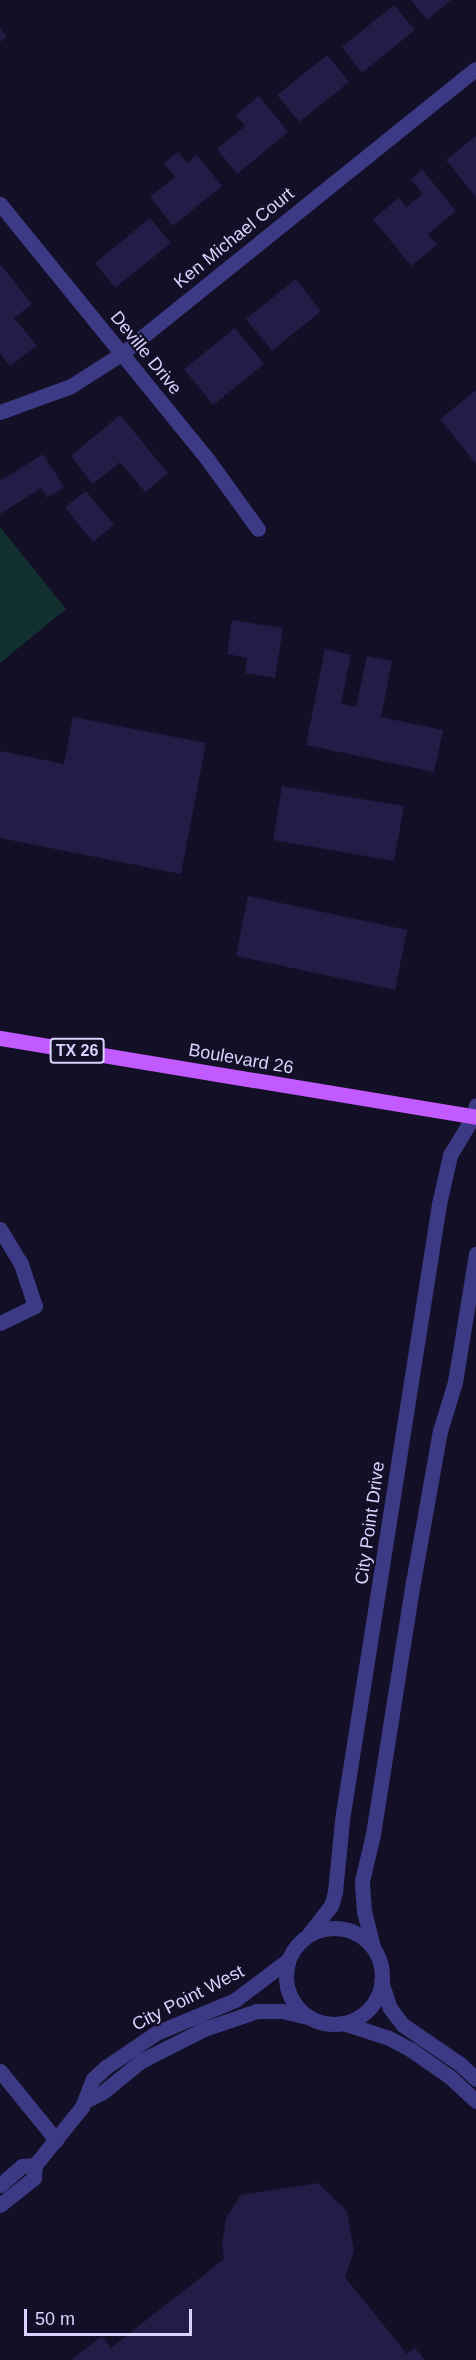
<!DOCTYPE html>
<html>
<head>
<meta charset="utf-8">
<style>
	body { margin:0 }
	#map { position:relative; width:476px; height:2360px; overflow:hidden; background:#130f26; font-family:Arial,sans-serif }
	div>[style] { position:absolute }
	.green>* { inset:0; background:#12302f }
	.building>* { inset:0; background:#241b47 }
	.minor>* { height:15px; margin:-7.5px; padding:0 7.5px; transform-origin:7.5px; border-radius:7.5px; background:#3d3a85 }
	.minor>.ring { margin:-7.5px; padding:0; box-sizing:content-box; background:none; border:15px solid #3d3a85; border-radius:50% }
	.major>* { height:15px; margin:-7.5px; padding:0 7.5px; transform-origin:7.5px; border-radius:7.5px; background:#c25bff }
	span { translate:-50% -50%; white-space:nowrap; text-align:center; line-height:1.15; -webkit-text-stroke:4.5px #130f26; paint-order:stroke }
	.shield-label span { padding:2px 4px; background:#130f26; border:2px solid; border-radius:4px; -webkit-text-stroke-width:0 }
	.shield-label { font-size:16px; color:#d9d4ff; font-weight:700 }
	.street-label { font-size:18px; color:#d9d4ff }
	.scale { position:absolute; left:24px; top:2309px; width:168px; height:27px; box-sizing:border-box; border:3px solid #d9d4ff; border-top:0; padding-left:8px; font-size:18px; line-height:21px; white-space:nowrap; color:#d9d4ff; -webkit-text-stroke:4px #130f26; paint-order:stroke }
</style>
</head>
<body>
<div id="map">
	<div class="green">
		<div style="clip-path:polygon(0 527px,66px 609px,0 663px)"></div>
	</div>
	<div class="building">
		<div style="clip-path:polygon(411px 0,451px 0,427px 20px)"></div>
		<div style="clip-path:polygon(394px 5px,415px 30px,362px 73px,342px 47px)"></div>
		<div style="clip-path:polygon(0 28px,7px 37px,0 42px)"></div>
		<div style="clip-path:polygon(327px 55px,349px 82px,299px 122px,277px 95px)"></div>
		<div style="clip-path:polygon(259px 96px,288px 132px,237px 174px,217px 149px,245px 126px,236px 115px)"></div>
		<div style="clip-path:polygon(476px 136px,476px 197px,446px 160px)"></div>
		<div style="clip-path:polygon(178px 152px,187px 163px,197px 155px,222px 186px,173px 226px,150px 197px,175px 177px,164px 163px)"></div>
		<div style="clip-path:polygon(422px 169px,456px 211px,428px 234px,437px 245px,411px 266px,373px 219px,399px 198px,406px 207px,423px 194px,411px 179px)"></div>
		<div style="clip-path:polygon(150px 218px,171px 243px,115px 288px,95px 263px)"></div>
		<div style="clip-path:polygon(0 264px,32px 304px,14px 318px,37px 346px,10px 366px,0 353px)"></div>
		<div style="clip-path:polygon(296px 279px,321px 311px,272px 351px,246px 319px)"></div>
		<div style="clip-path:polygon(235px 328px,264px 364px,213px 405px,184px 369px)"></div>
		<div style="clip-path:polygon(476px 390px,476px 464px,440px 419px)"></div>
		<div style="clip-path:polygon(120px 415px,168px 473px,145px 492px,120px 462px,93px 484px,71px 456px)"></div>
		<div style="clip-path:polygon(43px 454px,64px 487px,47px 498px,41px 488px,0 514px,0 481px)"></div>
		<div style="clip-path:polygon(86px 491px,114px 525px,93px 542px,65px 507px)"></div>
		<div style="clip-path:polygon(232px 620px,283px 628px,275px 678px,245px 673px,247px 658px,227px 654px)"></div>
		<div style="clip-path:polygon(325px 649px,351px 655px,341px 704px,356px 707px,367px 656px,392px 661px,381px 717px,443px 730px,434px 772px,306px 745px)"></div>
		<div style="clip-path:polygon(73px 717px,206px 743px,181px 874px,0 838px,0 751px,64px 764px)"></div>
		<div style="clip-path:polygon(282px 786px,404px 806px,394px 861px,273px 840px)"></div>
		<div style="clip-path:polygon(248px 896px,407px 930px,395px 990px,236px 956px)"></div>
		<div style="clip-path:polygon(318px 2183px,347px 2211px,354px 2251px,345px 2277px,407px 2354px,415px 2348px,425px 2360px,71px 2360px,102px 2336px,111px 2348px,224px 2259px,222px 2245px,226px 2218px,241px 2195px)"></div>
	</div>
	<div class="minor">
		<div style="left:0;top:204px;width:330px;rotate:50.9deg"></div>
		<div style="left:208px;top:460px;width:85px;rotate:54.1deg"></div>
		<div style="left:0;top:412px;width:76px;rotate:-20.1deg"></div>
		<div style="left:71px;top:386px;width:59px;rotate:-32.6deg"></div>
		<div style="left:121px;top:354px;width:455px;rotate:-38.8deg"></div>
		<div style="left:0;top:1229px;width:41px;rotate:59deg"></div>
		<div style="left:21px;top:1264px;width:44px;rotate:71.6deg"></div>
		<div style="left:35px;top:1306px;width:39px;rotate:154deg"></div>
		<div class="ring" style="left:286px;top:1928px;width:81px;height:81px"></div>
		<div style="left:308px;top:1935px;width:37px;rotate:-52deg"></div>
		<div style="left:331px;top:1906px;width:15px;rotate:-74deg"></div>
		<div style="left:335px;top:1892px;width:72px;rotate:-84.4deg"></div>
		<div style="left:342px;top:1820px;width:624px;rotate:-81.05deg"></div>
		<div style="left:439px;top:1204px;width:50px;rotate:-77.3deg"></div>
		<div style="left:450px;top:1155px;width:44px;rotate:-58.8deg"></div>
		<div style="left:473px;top:1117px;width:12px;rotate:-76deg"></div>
		<div style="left:373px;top:1947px;width:36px;rotate:-104deg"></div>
		<div style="left:364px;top:1912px;width:31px;rotate:-94deg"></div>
		<div style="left:362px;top:1881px;width:48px;rotate:-76.8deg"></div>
		<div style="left:373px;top:1834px;width:255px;rotate:-81deg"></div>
		<div style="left:413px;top:1582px;width:153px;rotate:-79.9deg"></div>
		<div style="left:440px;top:1431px;width:51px;rotate:-73deg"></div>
		<div style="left:455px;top:1382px;width:130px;rotate:-80.7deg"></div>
		<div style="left:381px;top:1981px;width:28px;rotate:72deg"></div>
		<div style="left:390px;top:2008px;width:21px;rotate:53deg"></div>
		<div style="left:403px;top:2025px;width:69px;rotate:34.4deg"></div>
		<div style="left:460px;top:2064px;width:22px;rotate:43deg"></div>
		<div style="left:343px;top:2023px;width:48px;rotate:18.1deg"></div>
		<div style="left:389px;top:2038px;width:24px;rotate:28deg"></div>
		<div style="left:410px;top:2049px;width:49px;rotate:35deg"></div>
		<div style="left:450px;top:2077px;width:35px;rotate:43deg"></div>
		<div style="left:0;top:2071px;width:89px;rotate:50.9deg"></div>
		<div style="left:87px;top:2100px;width:18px;rotate:-27deg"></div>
		<div style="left:103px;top:2092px;width:49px;rotate:-39.2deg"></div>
		<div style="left:141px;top:2061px;width:71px;rotate:-26.9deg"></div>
		<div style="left:204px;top:2029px;width:56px;rotate:-18.8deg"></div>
		<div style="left:257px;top:2011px;width:25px"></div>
		<div style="left:282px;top:2011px;width:27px;rotate:13deg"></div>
		<div style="left:0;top:2185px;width:29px;rotate:-41deg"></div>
		<div style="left:22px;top:2166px;width:13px;rotate:-4deg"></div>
		<div style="left:0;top:2205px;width:43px;rotate:-38.5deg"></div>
		<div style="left:34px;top:2178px;width:13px;rotate:-86deg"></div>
		<div style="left:35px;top:2165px;width:75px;rotate:-51deg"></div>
		<div style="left:82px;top:2107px;width:30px;rotate:-69deg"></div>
		<div style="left:93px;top:2079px;width:18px;rotate:-43deg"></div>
		<div style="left:106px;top:2067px;width:60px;rotate:-34.2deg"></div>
		<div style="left:156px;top:2033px;width:86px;rotate:-22.7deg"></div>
		<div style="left:235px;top:2000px;width:66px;rotate:-37deg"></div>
	</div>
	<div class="major">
		<div style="left:0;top:1038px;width:483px;rotate:9.4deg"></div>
	</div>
	<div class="shield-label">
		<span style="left:77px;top:1051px">TX 26</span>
	</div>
	<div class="street-label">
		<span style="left:234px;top:238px;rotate:-39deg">Ken Michael Court</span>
		<span style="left:146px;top:353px;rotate:51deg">Deville Drive</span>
		<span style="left:241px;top:1059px;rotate:10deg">Boulevard 26</span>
		<span style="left:370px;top:1523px;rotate:-82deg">City Point Drive</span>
		<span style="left:188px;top:1998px;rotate:-27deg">City Point West</span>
	</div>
	<div class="scale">50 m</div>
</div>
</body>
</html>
